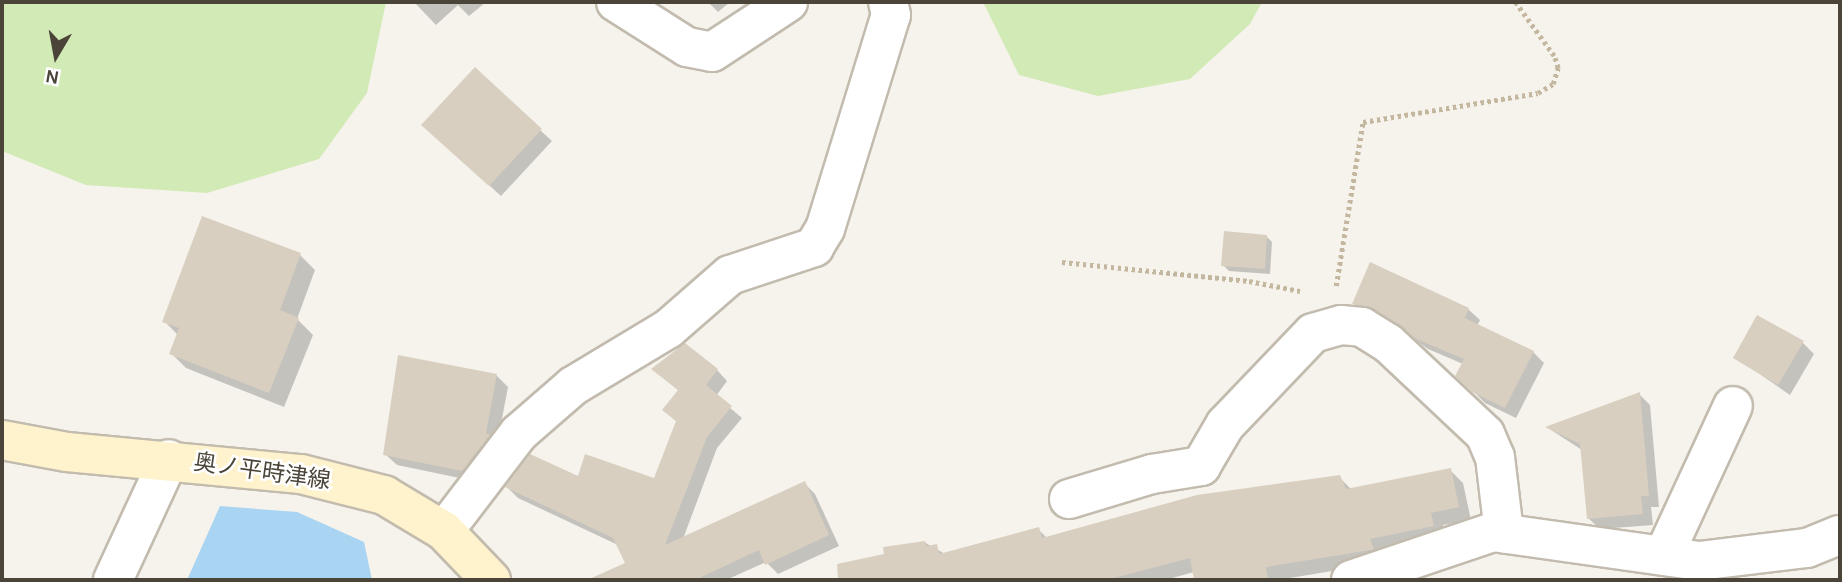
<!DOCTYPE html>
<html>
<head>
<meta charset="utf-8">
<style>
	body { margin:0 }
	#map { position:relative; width:1842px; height:582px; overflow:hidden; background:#f6f3ec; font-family:Karla,"Noto Sans JP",sans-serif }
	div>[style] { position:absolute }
	.green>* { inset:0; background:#d2eab5 }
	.water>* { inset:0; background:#a9d4f2 }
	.shadow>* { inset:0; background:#0003 }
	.building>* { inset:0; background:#d8cfc1 }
	.path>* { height:4.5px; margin-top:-2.25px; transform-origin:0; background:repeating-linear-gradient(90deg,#c4b79f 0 3.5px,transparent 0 7px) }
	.roads { filter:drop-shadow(2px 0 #c2bbae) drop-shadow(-2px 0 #c2bbae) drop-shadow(0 2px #c2bbae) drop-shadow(0 -2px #c2bbae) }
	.minor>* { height:38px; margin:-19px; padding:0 19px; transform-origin:19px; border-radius:19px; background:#fff }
	.secondary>* { height:38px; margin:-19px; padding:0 19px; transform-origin:19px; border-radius:19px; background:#fff3cd }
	span { translate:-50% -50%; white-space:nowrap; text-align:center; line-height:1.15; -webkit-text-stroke:5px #fff; paint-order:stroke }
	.street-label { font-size:23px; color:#4b4439 }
	.frame { position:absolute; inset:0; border:4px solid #4b4439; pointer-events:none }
	.north { position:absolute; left:21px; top:21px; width:70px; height:70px; -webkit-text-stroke:5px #fff; paint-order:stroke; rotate:190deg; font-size:19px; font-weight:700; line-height:28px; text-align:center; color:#4b4439 }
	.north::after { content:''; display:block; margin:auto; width:24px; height:32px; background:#4b4439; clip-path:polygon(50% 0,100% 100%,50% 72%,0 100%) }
</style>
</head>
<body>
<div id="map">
	<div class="green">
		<div style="clip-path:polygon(2px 2px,386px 2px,367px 93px,319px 159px,207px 193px,86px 185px,2px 151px)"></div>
		<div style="clip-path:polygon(983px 2px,1262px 2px,1250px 24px,1190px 79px,1098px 96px,1019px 75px)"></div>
	</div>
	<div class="water">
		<div style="clip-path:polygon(220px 506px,297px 512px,364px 542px,372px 580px,187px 580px)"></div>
	</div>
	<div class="shadow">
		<div style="clip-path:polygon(414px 2px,486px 2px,469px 16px,458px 5px,436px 25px)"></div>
		<div style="clip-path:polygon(708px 2px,730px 2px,718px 12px)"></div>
		<div style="clip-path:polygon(540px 130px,552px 141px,501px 196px,435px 136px)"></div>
		<div style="clip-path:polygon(1266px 236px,1272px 242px,1270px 274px,1229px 271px,1223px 265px)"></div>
		<div style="clip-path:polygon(300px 255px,315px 270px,297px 319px,313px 335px,284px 407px,186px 368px,171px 353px,178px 335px,165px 322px)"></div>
		<div style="clip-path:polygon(1354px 304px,1468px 309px,1480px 320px,1477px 326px,1533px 352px,1544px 363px,1516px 418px,1485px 403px,1458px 376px,1463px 364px,1428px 349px,1387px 319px,1365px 315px)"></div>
		<div style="clip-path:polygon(1802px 342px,1814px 354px,1790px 395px,1735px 357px)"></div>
		<div style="clip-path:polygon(654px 369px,717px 370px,727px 381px,716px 396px,742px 418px,717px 448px,683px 539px,804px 483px,815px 494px,839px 546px,778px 574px,766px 562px,726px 580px,635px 580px,618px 545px,518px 498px,507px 487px,579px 478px,655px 480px,677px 422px,664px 410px,679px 391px)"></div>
		<div style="clip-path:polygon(496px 375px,508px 387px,497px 445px,474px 481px,397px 465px,385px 454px)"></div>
		<div style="clip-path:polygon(1639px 394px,1650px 405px,1659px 507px,1651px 507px,1653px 525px,1600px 529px,1588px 518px,1582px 450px,1548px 428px)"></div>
		<div style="clip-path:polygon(1450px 470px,1463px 483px,1471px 520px,1443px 525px,1446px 539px,1386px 562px,1278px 580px,1195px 580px,1194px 572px,1165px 580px,890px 580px,885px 549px,924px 542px,945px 554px,1038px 529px,1047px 538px,1339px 477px,1351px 489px)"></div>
	</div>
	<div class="building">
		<div style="clip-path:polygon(475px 67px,542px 129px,489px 186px,421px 125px)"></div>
		<div style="clip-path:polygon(202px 216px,301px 253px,280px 310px,299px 318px,269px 393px,169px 354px,179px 328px,162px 322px)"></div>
		<div style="clip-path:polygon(1224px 231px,1267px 235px,1265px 269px,1221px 266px)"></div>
		<div style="clip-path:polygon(1370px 262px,1469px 308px,1465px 318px,1534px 351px,1505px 408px,1472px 392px,1455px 376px,1464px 359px,1414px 338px,1373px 308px,1352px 304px)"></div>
		<div style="clip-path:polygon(1757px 315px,1804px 341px,1778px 385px,1733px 358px)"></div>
		<div style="clip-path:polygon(685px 343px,718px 369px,706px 385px,732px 406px,707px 437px,665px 545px,805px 481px,829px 535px,765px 565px,759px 550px,695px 580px,587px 580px,625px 563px,613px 538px,505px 487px,530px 454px,578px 476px,585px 454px,654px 478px,676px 421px,662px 410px,678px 390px,651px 369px)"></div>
		<div style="clip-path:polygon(398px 355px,497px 374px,486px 433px,490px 435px,462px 471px,383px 455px)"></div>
		<div style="clip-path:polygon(1640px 392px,1649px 496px,1641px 496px,1643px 514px,1587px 519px,1580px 444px,1545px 427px)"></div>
		<div style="clip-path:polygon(1451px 468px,1459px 507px,1431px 513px,1434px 526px,1370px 539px,1374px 549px,1371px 550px,1266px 567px,1268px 580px,1194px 580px,1190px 558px,1106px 580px,838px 580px,837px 564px,884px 554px,883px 547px,925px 541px,926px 546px,937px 544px,939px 554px,1039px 527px,1042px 538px,1197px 495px,1340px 475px,1346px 489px)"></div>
	</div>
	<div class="path">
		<div style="left:1062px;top:262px;width:188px;rotate:5.8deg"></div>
		<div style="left:1249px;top:281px;width:52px;rotate:11.1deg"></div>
		<div style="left:1336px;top:286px;width:166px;rotate:-80.7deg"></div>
		<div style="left:1363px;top:122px;width:177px;rotate:-9.4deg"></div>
		<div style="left:1538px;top:93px;width:17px;rotate:-31deg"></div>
		<div style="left:1553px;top:84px;width:17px;rotate:-73deg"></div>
		<div style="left:1558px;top:68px;width:13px;rotate:-108deg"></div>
		<div style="left:1554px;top:56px;width:67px;rotate:-125.8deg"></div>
	</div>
	<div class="roads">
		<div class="minor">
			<div style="left:616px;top:2px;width:84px;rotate:32.4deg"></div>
			<div style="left:687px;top:47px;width:25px;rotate:11deg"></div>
			<div style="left:712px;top:52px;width:91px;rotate:-33.3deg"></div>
			<div style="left:1069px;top:499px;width:87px;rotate:-16.8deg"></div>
			<div style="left:1152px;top:474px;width:50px;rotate:-9.3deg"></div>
			<div style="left:1201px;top:466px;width:48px;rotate:-59.7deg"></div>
			<div style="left:1225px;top:425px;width:127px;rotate:-46.3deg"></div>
			<div style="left:1313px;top:333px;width:29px;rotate:-16deg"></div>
			<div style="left:1341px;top:325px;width:21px;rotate:5deg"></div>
			<div style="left:1362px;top:327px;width:31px;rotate:32deg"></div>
			<div style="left:1388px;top:343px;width:133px;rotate:43.2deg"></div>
			<div style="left:1485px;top:434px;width:25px;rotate:67deg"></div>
			<div style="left:1495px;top:457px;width:77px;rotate:83.2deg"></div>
			<div style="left:444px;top:531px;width:123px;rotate:-52.6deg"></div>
			<div style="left:519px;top:433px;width:72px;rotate:-41deg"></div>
			<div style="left:573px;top:386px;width:111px;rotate:-31deg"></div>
			<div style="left:668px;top:329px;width:82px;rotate:-41.1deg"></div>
			<div style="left:730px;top:275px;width:89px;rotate:-18.4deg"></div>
			<div style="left:814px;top:247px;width:21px;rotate:-59deg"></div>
			<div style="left:825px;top:229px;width:224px;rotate:-72.9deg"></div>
			<div style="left:891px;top:15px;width:13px;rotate:-103deg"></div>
			<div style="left:1664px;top:555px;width:164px;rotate:-65.2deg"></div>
			<div style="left:113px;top:580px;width:133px;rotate:-65.2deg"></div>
			<div style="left:1351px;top:580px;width:150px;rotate:-18.7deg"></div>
			<div style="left:1493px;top:532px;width:208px;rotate:8deg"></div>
			<div style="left:1699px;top:561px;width:109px;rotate:-6.9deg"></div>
			<div style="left:1807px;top:548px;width:35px;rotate:-22deg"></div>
		</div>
		<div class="secondary">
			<div style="left:2px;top:440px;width:66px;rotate:10.5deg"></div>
			<div style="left:67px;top:452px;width:235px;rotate:5.4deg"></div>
			<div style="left:301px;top:474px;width:86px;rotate:14.2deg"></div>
			<div style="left:384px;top:495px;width:70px;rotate:31deg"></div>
			<div style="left:444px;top:531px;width:68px;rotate:46.2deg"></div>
		</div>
	</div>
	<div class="street-label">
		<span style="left:262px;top:472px;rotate:8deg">奥ノ平時津線</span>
	</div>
	<div class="frame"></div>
	<div class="north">N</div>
</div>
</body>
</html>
